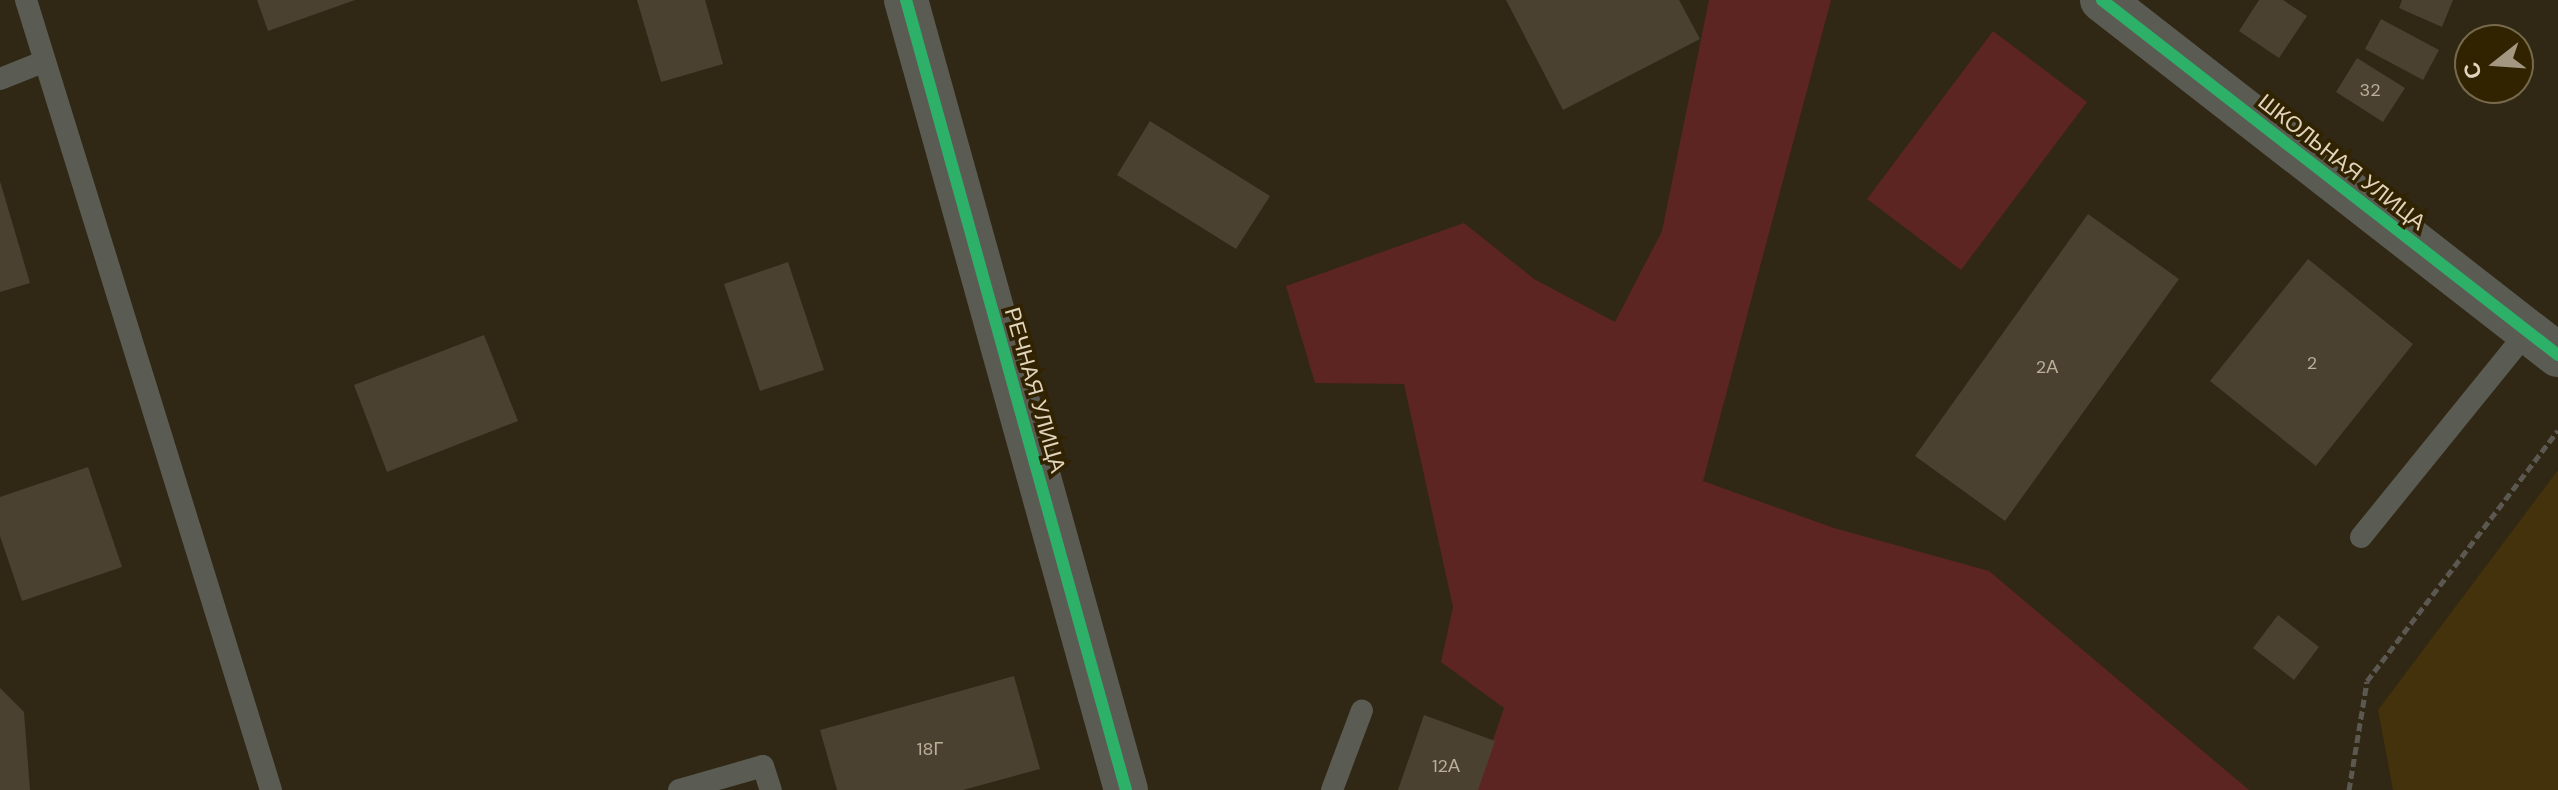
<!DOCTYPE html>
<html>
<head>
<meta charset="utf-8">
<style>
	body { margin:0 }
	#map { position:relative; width:2558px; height:790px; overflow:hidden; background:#302714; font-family:"DM Sans",sans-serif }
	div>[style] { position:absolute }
	.built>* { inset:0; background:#43320b }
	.green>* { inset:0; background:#5c2522 }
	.building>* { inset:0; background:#4b4130 }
	.path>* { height:5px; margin-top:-2.5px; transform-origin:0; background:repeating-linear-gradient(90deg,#5a5850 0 8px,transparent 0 12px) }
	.service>* { height:22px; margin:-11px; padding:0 11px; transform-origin:11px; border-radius:11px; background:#5a5c54 }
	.minor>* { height:44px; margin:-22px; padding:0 22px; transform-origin:22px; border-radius:22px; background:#5a5c54 }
	.cycleway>* { height:12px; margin:-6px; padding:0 6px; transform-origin:6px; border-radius:6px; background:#2db169 }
	span { translate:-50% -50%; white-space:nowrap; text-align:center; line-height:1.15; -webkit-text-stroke:7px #312200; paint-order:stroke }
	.number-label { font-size:18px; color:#bcaf9a }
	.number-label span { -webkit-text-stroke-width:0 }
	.street-label { font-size:22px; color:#e1d4bd }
	.north { position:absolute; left:2454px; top:24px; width:80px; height:80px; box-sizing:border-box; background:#312200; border:2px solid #77694c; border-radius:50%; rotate:253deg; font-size:22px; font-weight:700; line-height:32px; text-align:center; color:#e1d4bd }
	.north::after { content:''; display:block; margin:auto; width:28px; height:36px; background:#a39782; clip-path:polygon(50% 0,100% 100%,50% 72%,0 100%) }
</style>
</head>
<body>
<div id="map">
	<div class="built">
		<div style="clip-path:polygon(2558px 470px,2558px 790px,2393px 790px,2378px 710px)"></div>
	</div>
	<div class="green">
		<div style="clip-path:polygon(1709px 0,1831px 0,1703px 481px,1834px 528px,1989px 571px,2249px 790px,1476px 790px,1504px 708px,1441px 662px,1453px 607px,1404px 384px,1315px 383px,1286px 286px,1464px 223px,1534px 279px,1615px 322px,1662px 231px)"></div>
		<div style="clip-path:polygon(1993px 31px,2087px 102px,1961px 270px,1867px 199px)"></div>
	</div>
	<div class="building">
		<div style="clip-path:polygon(257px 0,355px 0,268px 31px)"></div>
		<div style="clip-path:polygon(637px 0,705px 0,723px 64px,661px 82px)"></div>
		<div style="clip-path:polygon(1506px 0,1679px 0,1700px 39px,1563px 110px)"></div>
		<div style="clip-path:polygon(2259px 0,2283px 0,2307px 16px,2279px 58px,2239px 31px)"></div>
		<div style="clip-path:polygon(2402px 0,2453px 0,2442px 27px,2399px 8px)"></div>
		<div style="clip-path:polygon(2381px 19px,2439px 50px,2423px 80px,2365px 49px)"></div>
		<div style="clip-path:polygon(2357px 58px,2405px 88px,2383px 122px,2336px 92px)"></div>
		<div style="clip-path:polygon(1150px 121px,1270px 196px,1236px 249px,1117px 175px)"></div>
		<div style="clip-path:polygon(0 181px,30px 283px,0 292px)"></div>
		<div style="clip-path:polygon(2088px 214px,2179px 279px,2005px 521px,1915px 456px)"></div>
		<div style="clip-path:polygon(2308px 259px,2413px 344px,2316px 466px,2210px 381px)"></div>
		<div style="clip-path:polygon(788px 262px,824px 370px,760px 391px,724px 284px)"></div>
		<div style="clip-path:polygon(484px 335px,518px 421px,387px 472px,354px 385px)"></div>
		<div style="clip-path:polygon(88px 467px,122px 567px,22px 601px,0 536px,0 497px)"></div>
		<div style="clip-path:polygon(2278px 615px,2319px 647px,2294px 680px,2253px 648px)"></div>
		<div style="clip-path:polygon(1014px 676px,1040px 769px,963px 790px,837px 790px,820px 730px)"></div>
		<div style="clip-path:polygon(0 688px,24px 712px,30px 790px,0 790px)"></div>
		<div style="clip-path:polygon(1424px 715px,1495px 741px,1478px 790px,1398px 790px)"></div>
	</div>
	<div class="path">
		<div style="left:2349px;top:790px;width:110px;rotate:-80.6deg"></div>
		<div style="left:2367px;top:681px;width:315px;rotate:-52.7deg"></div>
	</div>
	<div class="service">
		<div style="left:26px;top:0;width:827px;rotate:72.77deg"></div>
		<div style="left:0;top:79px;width:48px;rotate:-21.8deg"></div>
		<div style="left:2361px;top:537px;width:265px;rotate:-51deg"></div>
		<div style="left:679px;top:790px;width:87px;rotate:-15.9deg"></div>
		<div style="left:763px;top:766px;width:25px;rotate:72deg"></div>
		<div style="left:1332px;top:790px;width:85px;rotate:-69.4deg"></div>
	</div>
	<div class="minor">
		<div style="left:906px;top:0;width:820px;rotate:74.44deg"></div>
		<div style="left:2102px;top:0;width:578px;rotate:37.9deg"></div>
	</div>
	<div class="cycleway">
		<div style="left:906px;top:0;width:820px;rotate:74.44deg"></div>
		<div style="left:2102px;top:0;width:578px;rotate:37.9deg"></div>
	</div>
	<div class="number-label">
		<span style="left:2370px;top:90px">32</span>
		<span style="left:2312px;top:363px">2</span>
		<span style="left:2047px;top:367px">2А</span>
		<span style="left:930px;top:749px">18Г</span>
		<span style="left:1446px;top:766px">12А</span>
	</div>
	<div class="street-label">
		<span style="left:2342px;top:162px;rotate:38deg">ШКОЛЬНАЯ УЛИЦА</span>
		<span style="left:1035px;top:390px;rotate:74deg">РЕЧНАЯ УЛИЦА</span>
	</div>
	<div class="north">С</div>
</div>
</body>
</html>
